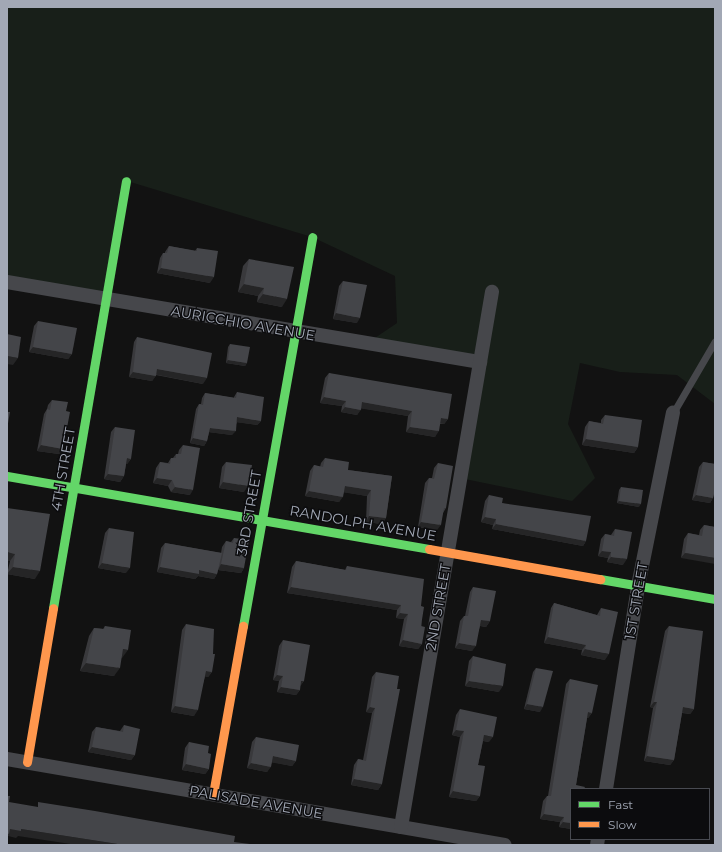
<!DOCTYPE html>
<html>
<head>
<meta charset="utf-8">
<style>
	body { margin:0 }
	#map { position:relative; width:722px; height:852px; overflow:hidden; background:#121212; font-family:Montserrat,sans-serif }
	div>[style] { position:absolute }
	.green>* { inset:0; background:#181f19 }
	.lane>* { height:7px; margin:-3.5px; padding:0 3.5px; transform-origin:3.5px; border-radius:3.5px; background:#46474b }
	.street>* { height:14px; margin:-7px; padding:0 7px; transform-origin:7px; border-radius:7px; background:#46474b }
	.fast>* { height:9px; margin:-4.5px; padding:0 4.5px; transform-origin:4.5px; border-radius:4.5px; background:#63d668 }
	.slow>* { height:9px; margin:-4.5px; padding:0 4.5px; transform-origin:4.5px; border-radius:4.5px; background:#ff974d }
	.wall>* { inset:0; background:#39393c }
	.shaded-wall>* { inset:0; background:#252526 }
	.building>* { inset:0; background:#444549 }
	span { translate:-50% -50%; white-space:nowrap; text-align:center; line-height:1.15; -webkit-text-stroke:3px #0c0c0e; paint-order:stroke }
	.street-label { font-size:14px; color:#a2a8b5 }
	.frame { position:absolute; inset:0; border:8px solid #a2a8b5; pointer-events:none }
	.legend { position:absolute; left:570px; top:788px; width:140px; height:52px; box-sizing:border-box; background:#0c0c0e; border:1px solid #484a51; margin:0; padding:5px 7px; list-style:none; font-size:12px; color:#a2a8b5 }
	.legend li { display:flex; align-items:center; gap:8px; height:20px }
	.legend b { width:20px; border:1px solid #484a51 }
</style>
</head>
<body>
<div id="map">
	<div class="green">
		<div style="clip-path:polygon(7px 7px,715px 7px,715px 404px,677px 375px,620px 372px,580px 363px,568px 424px,595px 478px,572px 501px,460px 478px,480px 362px,366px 344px,397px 323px,395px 276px,312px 237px,127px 181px,106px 299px,7px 282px)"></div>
	</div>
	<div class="lane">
		<div style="left:673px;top:413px;width:83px;rotate:-59.7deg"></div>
	</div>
	<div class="street">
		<div style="left:7px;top:282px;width:480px;rotate:9.6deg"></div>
		<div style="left:7px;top:759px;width:505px;rotate:9.8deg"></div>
		<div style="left:606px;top:789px;width:206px;rotate:-81deg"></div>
		<div style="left:638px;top:586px;width:177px;rotate:-78.6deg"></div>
		<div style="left:401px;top:827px;width:543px;rotate:-80.35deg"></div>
		<div style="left:597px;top:845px;width:6px;rotate:-81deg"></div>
	</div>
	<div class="fast">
		<div style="left:7px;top:476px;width:428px;rotate:9.8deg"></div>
		<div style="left:600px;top:579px;width:117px;rotate:9.9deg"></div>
		<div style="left:53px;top:608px;width:433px;rotate:-80.3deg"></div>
		<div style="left:243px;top:626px;width:395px;rotate:-79.9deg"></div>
	</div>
	<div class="slow">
		<div style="left:429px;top:549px;width:174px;rotate:10deg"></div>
		<div style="left:27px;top:762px;width:156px;rotate:-80.4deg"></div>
		<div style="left:213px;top:794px;width:171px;rotate:-79.9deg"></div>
	</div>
	<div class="wall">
		<div style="clip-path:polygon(169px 246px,195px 251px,197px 248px,210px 283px,157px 273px,160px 258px,163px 253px,165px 253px,165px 252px)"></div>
		<div style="clip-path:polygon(249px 259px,282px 307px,257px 302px,258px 296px,238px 292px,243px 266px)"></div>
		<div style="clip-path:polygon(343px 281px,357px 323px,333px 319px,339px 286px)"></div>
		<div style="clip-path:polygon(38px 321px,72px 354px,68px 359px,29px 352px,34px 326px)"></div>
		<div style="clip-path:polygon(137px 337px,203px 384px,156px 375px,152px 381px,129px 377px,134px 342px)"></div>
		<div style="clip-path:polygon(230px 344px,247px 363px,245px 366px,226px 363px,228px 347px)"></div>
		<div style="clip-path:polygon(329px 373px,448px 419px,444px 424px,440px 424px,435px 437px,406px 432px,408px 416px,361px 408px,357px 415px,341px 412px,342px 406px,320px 403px,325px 378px)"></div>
		<div style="clip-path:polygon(237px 392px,261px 421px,257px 425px,237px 422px,232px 435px,209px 432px,207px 441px,204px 446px,190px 443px,196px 409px,199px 404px,201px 404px,202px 398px,205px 393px,234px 398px,234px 397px)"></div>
		<div style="clip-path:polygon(52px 400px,66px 411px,63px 449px,59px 454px,37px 451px,44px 414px,47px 409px,48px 405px)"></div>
		<div style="clip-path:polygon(605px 415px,638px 447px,634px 453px,582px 445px,585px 427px,589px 421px,601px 423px,601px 420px)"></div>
		<div style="clip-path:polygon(115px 427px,131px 459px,127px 464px,126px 464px,124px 476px,120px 482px,104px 479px,111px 432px)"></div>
		<div style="clip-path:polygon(183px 445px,190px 495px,171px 492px,168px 486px,153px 483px,156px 468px,160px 462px,168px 463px,171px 458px,173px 458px,176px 454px,178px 454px,179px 450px)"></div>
		<div style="clip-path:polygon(325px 458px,348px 470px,392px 476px,386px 518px,382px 524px,366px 522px,367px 496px,344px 492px,339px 502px,305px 496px,310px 471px,314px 465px,320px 467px,321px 463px)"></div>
		<div style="clip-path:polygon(226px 462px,244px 492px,219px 488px,222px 467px)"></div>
		<div style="clip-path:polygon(703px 462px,715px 464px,715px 493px,714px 493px,713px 498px,710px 503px,692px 500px,699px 467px)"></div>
		<div style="clip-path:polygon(438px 463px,446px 508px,443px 513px,437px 530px,418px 527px,425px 483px,429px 478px,432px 478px,434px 468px)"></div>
		<div style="clip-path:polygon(621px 487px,639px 507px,617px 503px,619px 490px)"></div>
		<div style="clip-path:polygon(489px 495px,502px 503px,586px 541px,583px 546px,492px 529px,493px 525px,481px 522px,485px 501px)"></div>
		<div style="clip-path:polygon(7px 508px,35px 579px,7px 574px,10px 561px)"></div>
		<div style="clip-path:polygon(704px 525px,715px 527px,681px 558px,684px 539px,688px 533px,699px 535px,700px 530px)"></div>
		<div style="clip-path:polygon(109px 528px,126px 573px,98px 568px,105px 533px)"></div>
		<div style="clip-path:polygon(615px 529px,623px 565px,607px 562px,608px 558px,598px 556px,601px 539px,605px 534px,611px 535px)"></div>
		<div style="clip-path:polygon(234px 538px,244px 568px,241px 573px,218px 570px,217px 574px,214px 579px,198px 576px,195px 579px,157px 572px,161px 548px,165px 543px,221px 553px,222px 547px,226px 541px,231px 542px)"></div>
		<div style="clip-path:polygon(296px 561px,345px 570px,347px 566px,421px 606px,422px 644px,418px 649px,399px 646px,404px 619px,396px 618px,397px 610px,287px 593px,292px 567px)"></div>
		<div style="clip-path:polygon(473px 587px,490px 621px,486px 627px,480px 626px,472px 651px,455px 648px,460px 621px,464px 616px,465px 616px,470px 592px)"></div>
		<div style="clip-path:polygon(554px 603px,597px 615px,601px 608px,605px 660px,581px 655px,582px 650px,544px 643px,551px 608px)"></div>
		<div style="clip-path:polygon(186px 624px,212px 672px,208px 677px,205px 676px,194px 716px,171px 712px,182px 630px)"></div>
		<div style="clip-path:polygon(105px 626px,122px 658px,121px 658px,114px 676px,80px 671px,89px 636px,94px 628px,103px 629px)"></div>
		<div style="clip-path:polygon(669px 626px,694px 709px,690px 714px,682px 713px,674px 760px,670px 765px,644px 761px,653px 708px,650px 707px,665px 631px)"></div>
		<div style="clip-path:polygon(283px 640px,304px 681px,300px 686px,300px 690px,296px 695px,277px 692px,279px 681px,273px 680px,279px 646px)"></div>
		<div style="clip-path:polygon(473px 656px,499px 692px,465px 686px,469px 661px)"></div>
		<div style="clip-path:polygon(536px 668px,540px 712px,524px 709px,533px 672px)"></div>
		<div style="clip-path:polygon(376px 672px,382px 784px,378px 790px,351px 785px,354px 765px,358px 759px,363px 760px,372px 713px,366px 712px,372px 677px)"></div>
		<div style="clip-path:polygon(570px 679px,592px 713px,588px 718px,587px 718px,576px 785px,571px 829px,559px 827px,560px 822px,540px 819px,543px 801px,547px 796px,548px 796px,566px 684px)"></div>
		<div style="clip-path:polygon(460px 709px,489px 742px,483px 741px,478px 765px,480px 796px,476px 801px,449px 797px,460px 737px,452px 735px,456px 715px)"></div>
		<div style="clip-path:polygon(124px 725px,135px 755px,131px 760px,88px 752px,92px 732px,96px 727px,120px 731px)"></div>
		<div style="clip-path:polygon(256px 737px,296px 761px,292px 766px,272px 762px,267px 772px,247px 768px,252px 742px)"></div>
		<div style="clip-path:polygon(189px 742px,208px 753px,209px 769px,205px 774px,182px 770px,185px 748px)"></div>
	</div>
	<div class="shaded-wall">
		<div style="clip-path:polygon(161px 268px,214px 277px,210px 283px,157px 273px)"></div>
		<div style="clip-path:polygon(244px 284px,264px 288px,258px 296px,238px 292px)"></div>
		<div style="clip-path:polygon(263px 294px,287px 299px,282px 307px,257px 302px)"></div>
		<div style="clip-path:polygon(336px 313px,360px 318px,357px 323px,333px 319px)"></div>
		<div style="clip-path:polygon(33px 347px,72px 354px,68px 359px,29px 352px)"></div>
		<div style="clip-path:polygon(7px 356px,18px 358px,13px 365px,7px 364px)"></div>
		<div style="clip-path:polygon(228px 360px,247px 363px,245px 366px,226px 363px)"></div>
		<div style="clip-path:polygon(157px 369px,207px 378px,203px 384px,153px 374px)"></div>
		<div style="clip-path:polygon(133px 372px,156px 376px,152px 381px,129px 377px)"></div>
		<div style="clip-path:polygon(324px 397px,346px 401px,342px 406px,320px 403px)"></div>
		<div style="clip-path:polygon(362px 402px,412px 411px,408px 416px,358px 408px)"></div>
		<div style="clip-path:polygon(345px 407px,361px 410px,357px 415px,341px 412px)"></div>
		<div style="clip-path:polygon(237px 417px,261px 421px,257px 425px,234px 422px)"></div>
		<div style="clip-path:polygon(441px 418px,448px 419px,444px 424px,437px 423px)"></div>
		<div style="clip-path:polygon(410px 427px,439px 431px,435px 437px,406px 432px)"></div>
		<div style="clip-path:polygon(210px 428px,236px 431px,232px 435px,207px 432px)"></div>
		<div style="clip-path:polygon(193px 438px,207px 441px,204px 446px,190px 443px)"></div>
		<div style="clip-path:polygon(586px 439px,638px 447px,634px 453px,582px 445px)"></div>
		<div style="clip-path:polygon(41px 445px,63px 449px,59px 454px,37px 451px)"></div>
		<div style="clip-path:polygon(127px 458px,131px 459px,127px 464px,123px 464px)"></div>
		<div style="clip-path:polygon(108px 474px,124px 476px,120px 482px,104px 479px)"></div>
		<div style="clip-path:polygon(157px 478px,172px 480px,168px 486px,153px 483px)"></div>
		<div style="clip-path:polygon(223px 482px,248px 486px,244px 492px,219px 488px)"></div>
		<div style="clip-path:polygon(345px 486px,371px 490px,367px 496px,341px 492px)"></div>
		<div style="clip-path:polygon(175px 487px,193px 490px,190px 495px,171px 492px)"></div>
		<div style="clip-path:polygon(309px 491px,343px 497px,339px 502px,305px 496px)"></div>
		<div style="clip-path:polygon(696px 495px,713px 498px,710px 503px,692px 500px)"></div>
		<div style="clip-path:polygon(619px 501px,641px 504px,639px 507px,617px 503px)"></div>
		<div style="clip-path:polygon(369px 516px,386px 518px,382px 524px,366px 522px)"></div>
		<div style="clip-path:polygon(485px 517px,496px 519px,493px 525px,481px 522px)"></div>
		<div style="clip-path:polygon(421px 522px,441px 525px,437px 530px,418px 527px)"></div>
		<div style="clip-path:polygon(496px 524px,586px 541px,583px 546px,492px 529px)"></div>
		<div style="clip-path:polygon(602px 551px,611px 552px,608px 558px,598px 556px)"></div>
		<div style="clip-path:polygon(7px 552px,15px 554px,10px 561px,7px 561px)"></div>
		<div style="clip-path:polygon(685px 553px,715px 558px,715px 564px,681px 558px)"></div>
		<div style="clip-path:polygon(611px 557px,627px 559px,623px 565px,607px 562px)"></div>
		<div style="clip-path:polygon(102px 563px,130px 568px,126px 573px,98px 568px)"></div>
		<div style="clip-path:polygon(221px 564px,244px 568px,241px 573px,218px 570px)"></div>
		<div style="clip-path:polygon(13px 567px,40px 571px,35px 579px,7px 574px)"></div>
		<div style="clip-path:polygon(160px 567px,199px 570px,217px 574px,214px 579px,198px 576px,195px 579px,157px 572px)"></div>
		<div style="clip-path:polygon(291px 587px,401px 605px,397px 610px,287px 593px)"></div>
		<div style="clip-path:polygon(400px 613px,408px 614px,404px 619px,396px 618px)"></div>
		<div style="clip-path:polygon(481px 620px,490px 621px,486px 627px,477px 625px)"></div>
		<div style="clip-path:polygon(548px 637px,586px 645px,582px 650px,544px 643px)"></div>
		<div style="clip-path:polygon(403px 640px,422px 644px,418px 649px,399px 646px)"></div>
		<div style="clip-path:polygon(459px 643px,476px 646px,472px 651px,455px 648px)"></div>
		<div style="clip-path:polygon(123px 649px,128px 650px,122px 658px,117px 657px)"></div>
		<div style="clip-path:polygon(585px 649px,609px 654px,605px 660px,581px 655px)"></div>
		<div style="clip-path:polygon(86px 663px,120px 668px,114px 676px,80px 671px)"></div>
		<div style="clip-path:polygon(206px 671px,212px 672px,208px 677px,202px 676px)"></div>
		<div style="clip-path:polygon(277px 675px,283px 676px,279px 681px,273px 680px)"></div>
		<div style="clip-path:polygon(301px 681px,304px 681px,300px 686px)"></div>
		<div style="clip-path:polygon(469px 681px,503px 686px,499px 692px,465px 686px)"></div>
		<div style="clip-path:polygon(281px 687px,300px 690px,296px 695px,277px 692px)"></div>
		<div style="clip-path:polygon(654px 702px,657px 702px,653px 708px,650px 707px)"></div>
		<div style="clip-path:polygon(527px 704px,543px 707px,540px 712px,524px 709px)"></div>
		<div style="clip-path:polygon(175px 706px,198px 710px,194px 716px,171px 712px)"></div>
		<div style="clip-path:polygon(370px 707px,375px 708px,372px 713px,366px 712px)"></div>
		<div style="clip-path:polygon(683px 707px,694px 709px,690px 714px,679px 712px)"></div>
		<div style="clip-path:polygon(588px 712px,592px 713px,588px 718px,584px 717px)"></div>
		<div style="clip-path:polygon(456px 730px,464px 731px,460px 737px,452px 735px)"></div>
		<div style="clip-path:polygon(484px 735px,493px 737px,489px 742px,480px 740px)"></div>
		<div style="clip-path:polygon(92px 747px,135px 755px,131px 760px,88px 752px)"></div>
		<div style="clip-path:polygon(273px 756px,296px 761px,292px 766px,269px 762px)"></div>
		<div style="clip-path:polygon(647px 756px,674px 760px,670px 765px,644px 761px)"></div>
		<div style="clip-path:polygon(251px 763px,271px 767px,267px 772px,247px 768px)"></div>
		<div style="clip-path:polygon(186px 764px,209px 769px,205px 774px,182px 770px)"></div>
		<div style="clip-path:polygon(354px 779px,382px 784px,378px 790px,351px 785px)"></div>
		<div style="clip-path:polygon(453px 791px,480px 796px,476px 801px,449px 797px)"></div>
		<div style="clip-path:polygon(544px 814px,564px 817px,560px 822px,540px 819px)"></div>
		<div style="clip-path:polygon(563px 822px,571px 823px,571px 829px,559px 827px)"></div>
		<div style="clip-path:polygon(10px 829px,21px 829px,124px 845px,77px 845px,18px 836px,16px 838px,8px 836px,7px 837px,7px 833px)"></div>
	</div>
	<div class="building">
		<div style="clip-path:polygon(169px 246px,197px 251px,197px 248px,218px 251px,214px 277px,161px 268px,163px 253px,167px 253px)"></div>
		<div style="clip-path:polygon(249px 259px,294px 267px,287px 299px,263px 294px,264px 288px,244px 284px)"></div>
		<div style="clip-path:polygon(343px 281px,367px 285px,360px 318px,336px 313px)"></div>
		<div style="clip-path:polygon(38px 321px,77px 328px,72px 354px,33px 347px)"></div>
		<div style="clip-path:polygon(7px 334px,21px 337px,18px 358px,7px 356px)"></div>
		<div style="clip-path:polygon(137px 337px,212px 353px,207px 378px,157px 369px,156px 376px,133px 372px)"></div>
		<div style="clip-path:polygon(230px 344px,250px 347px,247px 363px,228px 360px)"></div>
		<div style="clip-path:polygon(329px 373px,452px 394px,448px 419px,441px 418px,439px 431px,410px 427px,412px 411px,362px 402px,361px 410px,345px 407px,346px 401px,324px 397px)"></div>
		<div style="clip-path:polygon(237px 392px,264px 397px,261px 421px,237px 417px,236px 431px,210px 428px,207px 441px,193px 438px,199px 404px,203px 405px,205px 393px,236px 398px)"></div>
		<div style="clip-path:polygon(52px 400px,68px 402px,66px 411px,70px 412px,63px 449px,41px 445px,47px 409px,50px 410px)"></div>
		<div style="clip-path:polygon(7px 412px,10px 412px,7px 429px)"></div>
		<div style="clip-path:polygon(605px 415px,642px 420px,638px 447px,586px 439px,589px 421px,603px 424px)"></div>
		<div style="clip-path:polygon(115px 427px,135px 430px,131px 459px,127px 458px,124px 476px,108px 474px)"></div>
		<div style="clip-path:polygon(183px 445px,200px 448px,193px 490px,175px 487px,172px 480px,157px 478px,160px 462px,170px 464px,171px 458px,176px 458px,176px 454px,181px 454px)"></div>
		<div style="clip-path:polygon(325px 458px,349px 462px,348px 470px,392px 476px,386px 518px,369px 516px,371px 490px,345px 486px,343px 497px,309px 491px,314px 465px,323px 467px)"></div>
		<div style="clip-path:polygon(226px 462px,252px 465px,248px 486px,223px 482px)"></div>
		<div style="clip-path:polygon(703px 462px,715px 464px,715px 490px,713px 498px,696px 495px)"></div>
		<div style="clip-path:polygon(438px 463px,453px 466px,446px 508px,444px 508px,441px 525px,421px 522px,429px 478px,434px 479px)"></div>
		<div style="clip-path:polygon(621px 487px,643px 490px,641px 504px,619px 501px)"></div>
		<div style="clip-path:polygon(489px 495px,503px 498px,502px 503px,591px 516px,586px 541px,496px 524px,496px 519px,485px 517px)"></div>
		<div style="clip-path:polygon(7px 508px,50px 514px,40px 571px,13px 567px,15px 554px,7px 552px)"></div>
		<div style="clip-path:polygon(704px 525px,715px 527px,715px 558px,685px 553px,688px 533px,702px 536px)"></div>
		<div style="clip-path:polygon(109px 528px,134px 532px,130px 568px,102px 563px)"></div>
		<div style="clip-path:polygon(615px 529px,632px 532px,627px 559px,611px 557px,611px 552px,602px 551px,605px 534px,614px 536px)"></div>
		<div style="clip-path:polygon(234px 538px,249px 540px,244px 568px,221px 564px,226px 541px,233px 543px)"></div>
		<div style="clip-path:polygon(165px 543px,222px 553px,217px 574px,199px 570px,199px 574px,160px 567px)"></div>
		<div style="clip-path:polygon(296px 561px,346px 570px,347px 566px,424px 579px,421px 606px,424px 607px,421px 626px,425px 627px,422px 644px,403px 640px,408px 614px,400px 613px,401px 605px,291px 587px)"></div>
		<div style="clip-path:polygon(473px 587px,496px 591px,490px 621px,481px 620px,476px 646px,459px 643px,464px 616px,468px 616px)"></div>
		<div style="clip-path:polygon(554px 603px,600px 616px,601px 608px,618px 612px,609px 654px,585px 649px,586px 645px,548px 637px)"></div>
		<div style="clip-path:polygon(186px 624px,214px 629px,213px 654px,215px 654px,212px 672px,206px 671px,198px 710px,175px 706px)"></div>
		<div style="clip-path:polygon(105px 626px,131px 630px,128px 650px,123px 649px,120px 668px,86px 663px,94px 628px,104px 629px)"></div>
		<div style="clip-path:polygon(669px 626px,703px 631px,694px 709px,683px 707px,674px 760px,647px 756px,657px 702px,654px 702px)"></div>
		<div style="clip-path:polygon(283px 640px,310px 645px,304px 681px,301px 681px,300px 690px,281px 687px,283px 676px,277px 675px)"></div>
		<div style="clip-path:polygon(473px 656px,506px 664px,503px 686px,469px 681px)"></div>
		<div style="clip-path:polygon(536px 668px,553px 671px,543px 707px,527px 704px)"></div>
		<div style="clip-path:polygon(376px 672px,399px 676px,397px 689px,400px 689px,382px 784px,354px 779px,358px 759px,366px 761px,375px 708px,370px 707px)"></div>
		<div style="clip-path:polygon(570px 679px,598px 685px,592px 713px,588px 712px,576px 785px,585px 787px,584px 789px,571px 789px,571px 823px,563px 822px,564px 817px,544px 814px,547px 796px,551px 796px)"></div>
		<div style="clip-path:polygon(460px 709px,497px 717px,493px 737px,484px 735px,478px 765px,485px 766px,480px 796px,453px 791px,464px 731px,456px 730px)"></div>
		<div style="clip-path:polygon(124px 725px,140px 729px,135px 755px,92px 747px,96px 727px,123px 732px)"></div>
		<div style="clip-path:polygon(256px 737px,299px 745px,296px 761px,273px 756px,271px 767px,251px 763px)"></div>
		<div style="clip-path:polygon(189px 742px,209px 746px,208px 753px,211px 754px,209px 769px,186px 764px)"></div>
		<div style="clip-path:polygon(7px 796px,10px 796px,9px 802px,38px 807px,38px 802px,95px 811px,235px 836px,234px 842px,259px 845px,124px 845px,21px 829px,21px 831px,10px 829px,9px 834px,7px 833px)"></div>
	</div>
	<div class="street-label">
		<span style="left:243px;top:323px;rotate:10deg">AURICCHIO AVENUE</span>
		<span style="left:63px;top:469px;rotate:-80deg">4TH STREET</span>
		<span style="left:249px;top:513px;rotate:-80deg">3RD STREET</span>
		<span style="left:363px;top:523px;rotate:10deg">RANDOLPH AVENUE</span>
		<span style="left:636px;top:601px;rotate:-80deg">1ST STREET</span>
		<span style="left:438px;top:607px;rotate:-80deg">2ND STREET</span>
		<span style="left:256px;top:802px;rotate:10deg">PALISADE AVENUE</span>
	</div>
	<div class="frame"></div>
	<ul class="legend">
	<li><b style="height:5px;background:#63d668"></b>Fast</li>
	<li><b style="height:5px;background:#ff974d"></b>Slow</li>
	</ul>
</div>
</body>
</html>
